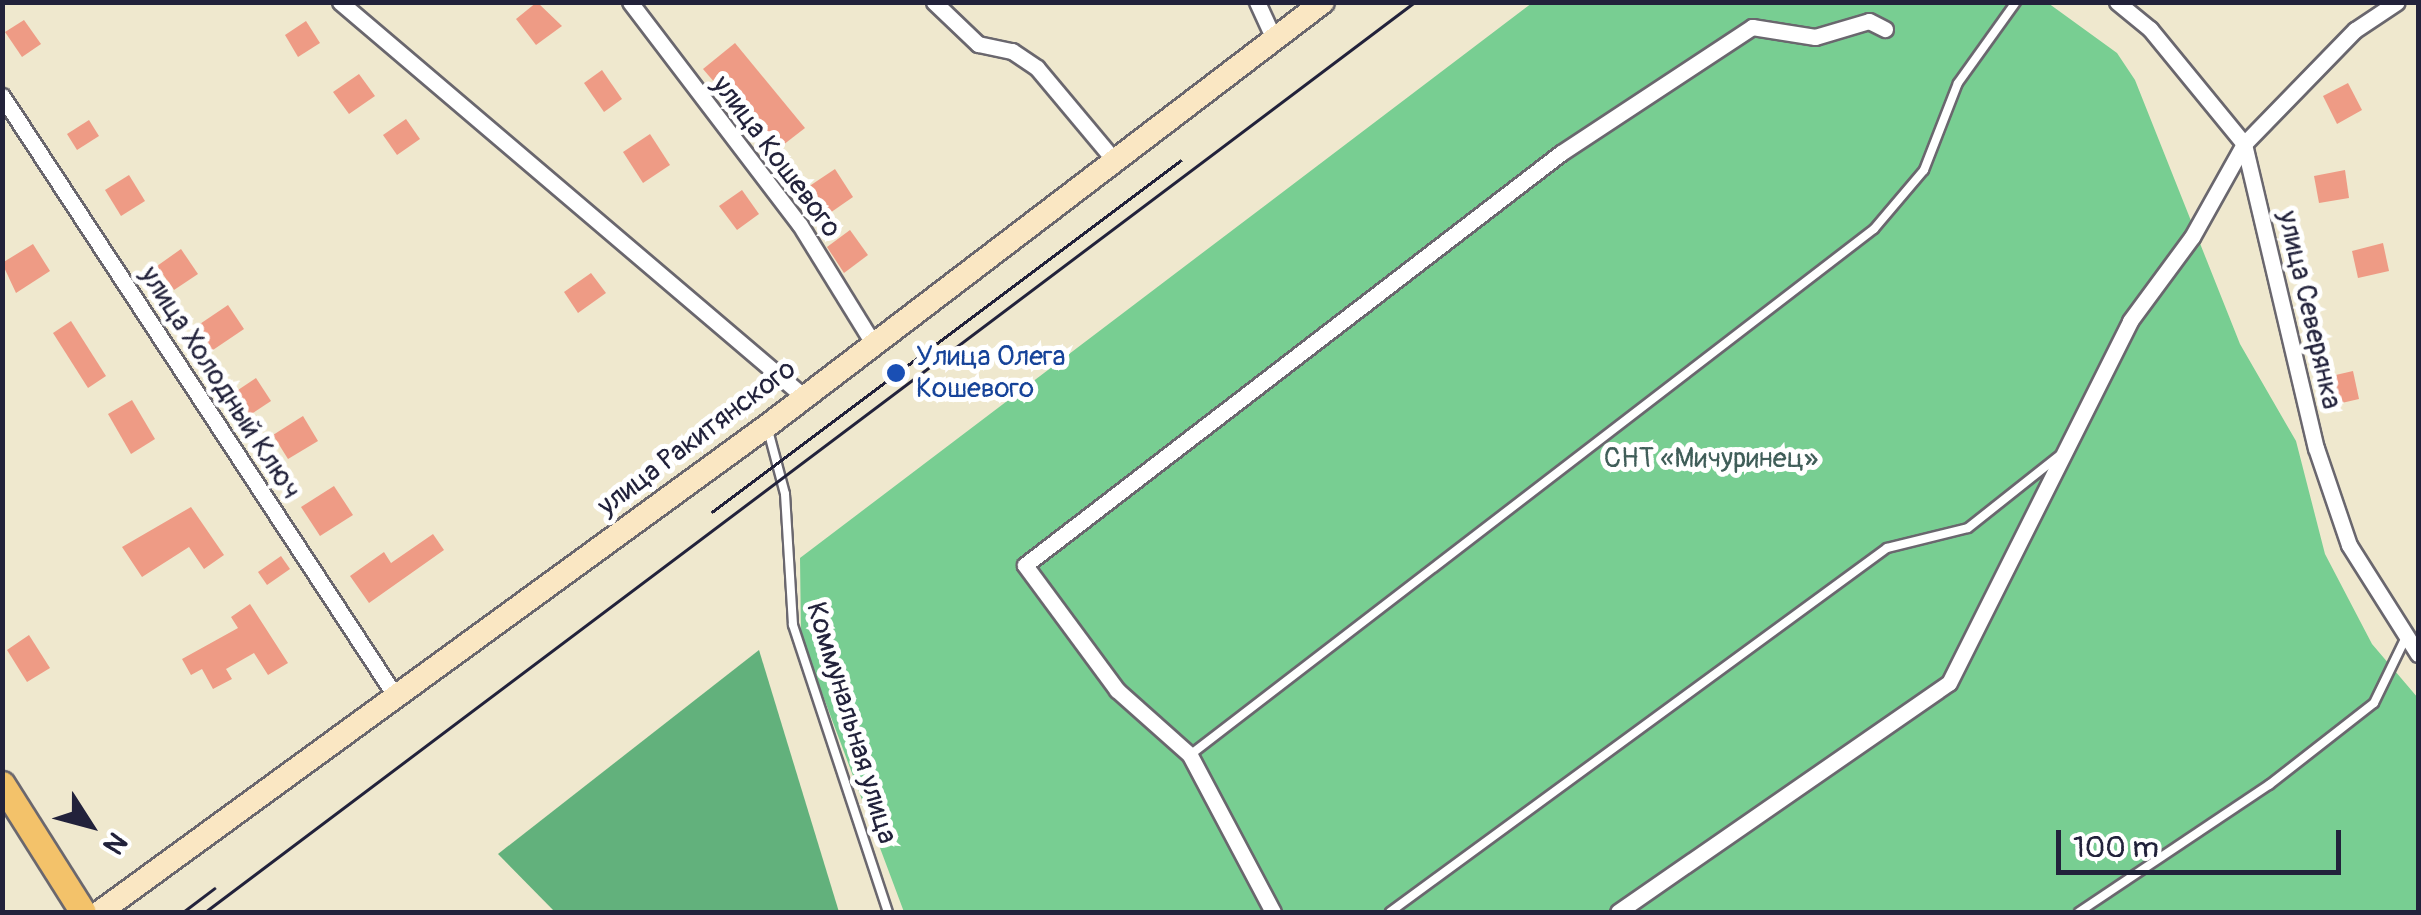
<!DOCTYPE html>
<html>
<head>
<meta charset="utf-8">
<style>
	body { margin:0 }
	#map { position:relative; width:2421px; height:915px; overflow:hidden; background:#efe8ce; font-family:Pangolin,sans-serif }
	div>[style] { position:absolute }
	.green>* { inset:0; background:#78ce92 }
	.forest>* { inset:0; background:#62b17c }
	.building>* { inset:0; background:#ee9b85 }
	.roads { filter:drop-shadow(2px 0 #6a676e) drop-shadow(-2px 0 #6a676e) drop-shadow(0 2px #6a676e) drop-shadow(0 -2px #6a676e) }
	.service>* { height:8px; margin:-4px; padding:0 4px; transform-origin:4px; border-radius:4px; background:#fff }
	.minor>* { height:15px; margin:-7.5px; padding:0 7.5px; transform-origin:7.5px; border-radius:7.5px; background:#fff }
	.secondary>* { height:22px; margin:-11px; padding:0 11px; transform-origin:11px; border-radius:11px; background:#fae7c3 }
	.primary>* { height:25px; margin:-12.5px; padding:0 12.5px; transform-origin:12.5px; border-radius:12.5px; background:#f3c26a }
	.tram>* { height:2.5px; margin:-1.25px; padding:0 1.25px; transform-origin:1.25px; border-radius:1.25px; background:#22223b }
	.dots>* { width:28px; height:28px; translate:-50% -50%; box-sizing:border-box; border:5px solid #fff; border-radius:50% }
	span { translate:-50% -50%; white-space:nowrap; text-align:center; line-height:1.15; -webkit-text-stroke:10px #fff; paint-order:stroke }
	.street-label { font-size:28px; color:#22223b }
	.transit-label { font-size:28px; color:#164399 }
	.left { translate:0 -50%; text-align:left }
	.park-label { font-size:28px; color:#405e59 }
	.frame { position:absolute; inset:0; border:5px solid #22223b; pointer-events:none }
	.north { position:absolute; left:40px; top:775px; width:100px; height:100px; -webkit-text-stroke:8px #fff; paint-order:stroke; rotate:126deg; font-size:28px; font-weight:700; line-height:40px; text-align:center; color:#22223b }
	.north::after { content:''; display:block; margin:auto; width:35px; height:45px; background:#22223b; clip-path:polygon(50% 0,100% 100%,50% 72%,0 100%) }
	.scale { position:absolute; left:2056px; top:830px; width:285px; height:45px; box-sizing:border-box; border:5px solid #22223b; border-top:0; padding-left:12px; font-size:30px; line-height:35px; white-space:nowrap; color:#22223b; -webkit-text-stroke:8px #fff; paint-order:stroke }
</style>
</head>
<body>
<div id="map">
	<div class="green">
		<div style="clip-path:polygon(1532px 3px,2048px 3px,2117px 53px,2135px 80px,2240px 344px,2296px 441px,2325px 554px,2372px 644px,2418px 698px,2418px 912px,904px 912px,801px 637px,800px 558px)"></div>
	</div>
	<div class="forest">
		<div style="clip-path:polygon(759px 650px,839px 912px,555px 912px,498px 854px)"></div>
	</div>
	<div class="building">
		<div style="clip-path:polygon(537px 2px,562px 26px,536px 45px,516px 19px)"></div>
		<div style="clip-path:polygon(24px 20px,41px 44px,22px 57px,5px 32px)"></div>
		<div style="clip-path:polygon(306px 21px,320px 43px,298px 57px,285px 35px)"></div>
		<div style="clip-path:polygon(735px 43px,805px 128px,774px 152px,703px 69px)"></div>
		<div style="clip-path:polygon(602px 70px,622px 99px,604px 112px,584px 83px)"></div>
		<div style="clip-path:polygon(359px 74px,375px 96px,349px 114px,333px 92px)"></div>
		<div style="clip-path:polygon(2348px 83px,2362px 110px,2337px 124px,2323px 96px)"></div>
		<div style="clip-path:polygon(406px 119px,420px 139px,397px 155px,383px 135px)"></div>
		<div style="clip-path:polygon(89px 120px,99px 136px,77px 150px,67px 134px)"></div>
		<div style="clip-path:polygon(650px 134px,670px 165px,643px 183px,623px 152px)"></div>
		<div style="clip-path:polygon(835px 169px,853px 197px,827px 215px,808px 187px)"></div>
		<div style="clip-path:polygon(2345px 170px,2349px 198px,2319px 203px,2314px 176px)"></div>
		<div style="clip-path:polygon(129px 175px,145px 201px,121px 216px,105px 190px)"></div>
		<div style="clip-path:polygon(742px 190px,759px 214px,737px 230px,719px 206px)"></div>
		<div style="clip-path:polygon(850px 230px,868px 255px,844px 273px,827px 247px)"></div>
		<div style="clip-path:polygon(2383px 243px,2389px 271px,2358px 278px,2352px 251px)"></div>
		<div style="clip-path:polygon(33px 244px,50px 271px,16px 293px,2px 263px)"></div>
		<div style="clip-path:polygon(181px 249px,198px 274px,174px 290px,157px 266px)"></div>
		<div style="clip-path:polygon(591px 273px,606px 293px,578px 313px,564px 292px)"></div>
		<div style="clip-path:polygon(228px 305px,244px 329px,207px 354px,191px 330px)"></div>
		<div style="clip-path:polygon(71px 321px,106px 376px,88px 388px,53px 333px)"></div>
		<div style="clip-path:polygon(2353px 371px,2359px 399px,2333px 405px,2327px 377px)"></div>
		<div style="clip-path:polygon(256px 378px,271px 401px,250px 415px,235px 392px)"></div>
		<div style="clip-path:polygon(132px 400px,155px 439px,131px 454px,108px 414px)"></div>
		<div style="clip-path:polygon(303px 416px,318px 441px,288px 459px,273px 435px)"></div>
		<div style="clip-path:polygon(334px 486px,353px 515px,320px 536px,301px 507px)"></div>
		<div style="clip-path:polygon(191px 507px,224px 555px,204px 569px,189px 547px,142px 577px,122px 547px)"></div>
		<div style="clip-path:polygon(433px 534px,444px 550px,369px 603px,350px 576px,384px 552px,391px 563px)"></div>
		<div style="clip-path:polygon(281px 556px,290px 569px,267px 585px,258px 572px)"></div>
		<div style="clip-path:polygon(250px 604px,288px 663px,268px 675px,254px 653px,226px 669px,232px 679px,213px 689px,202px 669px,191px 675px,182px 659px,238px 628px,231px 617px)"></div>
		<div style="clip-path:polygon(29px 635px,50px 668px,27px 682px,7px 650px)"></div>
	</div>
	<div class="roads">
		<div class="service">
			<div style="left:768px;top:430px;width:66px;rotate:75.1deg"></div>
			<div style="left:785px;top:494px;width:131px;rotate:86.5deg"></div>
			<div style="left:793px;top:625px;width:302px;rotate:71.7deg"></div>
			<div style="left:1190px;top:755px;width:863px;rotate:-37.56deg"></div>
			<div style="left:1874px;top:229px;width:77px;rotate:-49.7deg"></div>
			<div style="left:1924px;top:170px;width:93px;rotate:-68.7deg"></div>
			<div style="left:1958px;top:83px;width:100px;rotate:-54.4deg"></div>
			<div style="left:1390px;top:912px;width:616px;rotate:-36.22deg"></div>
			<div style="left:1887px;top:548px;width:83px;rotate:-13.9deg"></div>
			<div style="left:1968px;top:528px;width:116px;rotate:-38.4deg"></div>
			<div style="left:2079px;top:912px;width:229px;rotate:-33.8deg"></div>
			<div style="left:2269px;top:785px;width:133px;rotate:-38deg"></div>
			<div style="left:2374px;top:703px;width:73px;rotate:-64.1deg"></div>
		</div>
		<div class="minor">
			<div style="left:340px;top:2px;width:608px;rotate:40.4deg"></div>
			<div style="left:630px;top:2px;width:280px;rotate:52.7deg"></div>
			<div style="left:800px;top:225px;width:141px;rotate:58.3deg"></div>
			<div style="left:934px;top:2px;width:61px;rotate:43.7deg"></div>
			<div style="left:978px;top:44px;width:35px;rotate:12deg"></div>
			<div style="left:1012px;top:51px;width:30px;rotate:34deg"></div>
			<div style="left:1037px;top:68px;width:120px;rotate:50.1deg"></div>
			<div style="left:1257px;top:2px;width:41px;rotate:65.3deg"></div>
			<div style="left:2117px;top:2px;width:43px;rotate:39.3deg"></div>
			<div style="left:2150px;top:29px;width:149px;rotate:50.7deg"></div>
			<div style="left:2244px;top:144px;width:312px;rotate:76.7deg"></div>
			<div style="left:2316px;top:448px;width:102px;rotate:71.2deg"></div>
			<div style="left:2349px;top:545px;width:129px;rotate:57.7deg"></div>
			<div style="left:2px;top:96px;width:719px;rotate:56.75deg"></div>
			<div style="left:1273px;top:912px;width:178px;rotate:-117.9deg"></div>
			<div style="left:1190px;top:755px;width:98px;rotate:-138.3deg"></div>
			<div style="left:1117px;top:690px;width:155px;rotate:-126.4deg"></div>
			<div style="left:1025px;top:565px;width:676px;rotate:-37.55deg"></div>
			<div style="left:1561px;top:153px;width:229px;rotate:-33.4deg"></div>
			<div style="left:1752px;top:27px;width:64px;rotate:9deg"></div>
			<div style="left:1815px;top:37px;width:56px;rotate:-16.5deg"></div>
			<div style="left:1869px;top:21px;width:18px;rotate:27deg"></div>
			<div style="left:1618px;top:912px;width:402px;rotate:-34.7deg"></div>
			<div style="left:1949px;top:683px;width:405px;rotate:-63.4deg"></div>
			<div style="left:2130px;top:321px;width:104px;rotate:-53.6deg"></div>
			<div style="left:2192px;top:237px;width:107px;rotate:-60.8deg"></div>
			<div style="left:2244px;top:144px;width:159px;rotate:-45.8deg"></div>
			<div style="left:2355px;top:30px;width:50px;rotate:-33.7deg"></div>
		</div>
		<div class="secondary">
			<div style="left:100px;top:912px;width:825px;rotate:-36.08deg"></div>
			<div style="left:767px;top:426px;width:699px;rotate:-37.33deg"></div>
		</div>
		<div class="primary">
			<div style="left:2px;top:784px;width:151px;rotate:57.7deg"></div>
		</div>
	</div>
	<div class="tram">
		<div style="left:712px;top:512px;width:585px;rotate:-36.87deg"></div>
		<div style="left:183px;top:912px;width:39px;rotate:-37deg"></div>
		<div style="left:205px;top:912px;width:1514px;rotate:-36.95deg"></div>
	</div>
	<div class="dots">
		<div style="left:896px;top:373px;background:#1a4fb4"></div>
	</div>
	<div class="street-label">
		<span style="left:776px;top:157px;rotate:53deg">улица Кошевого</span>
		<span style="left:2309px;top:310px;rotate:77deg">улица Северянка</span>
		<span style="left:220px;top:383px;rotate:57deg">улица Холодный Ключ</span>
		<span style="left:697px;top:438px;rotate:-37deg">улица Ракитянского</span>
		<span style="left:851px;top:723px;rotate:73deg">Коммунальная улица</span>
	</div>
	<div class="transit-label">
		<span class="left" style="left:916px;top:373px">Улица Олега<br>Кошевого</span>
	</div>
	<div class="park-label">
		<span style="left:1711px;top:459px">СНТ «Мичуринец»</span>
	</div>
	<div class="frame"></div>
	<div class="north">N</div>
	<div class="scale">100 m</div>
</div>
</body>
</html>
